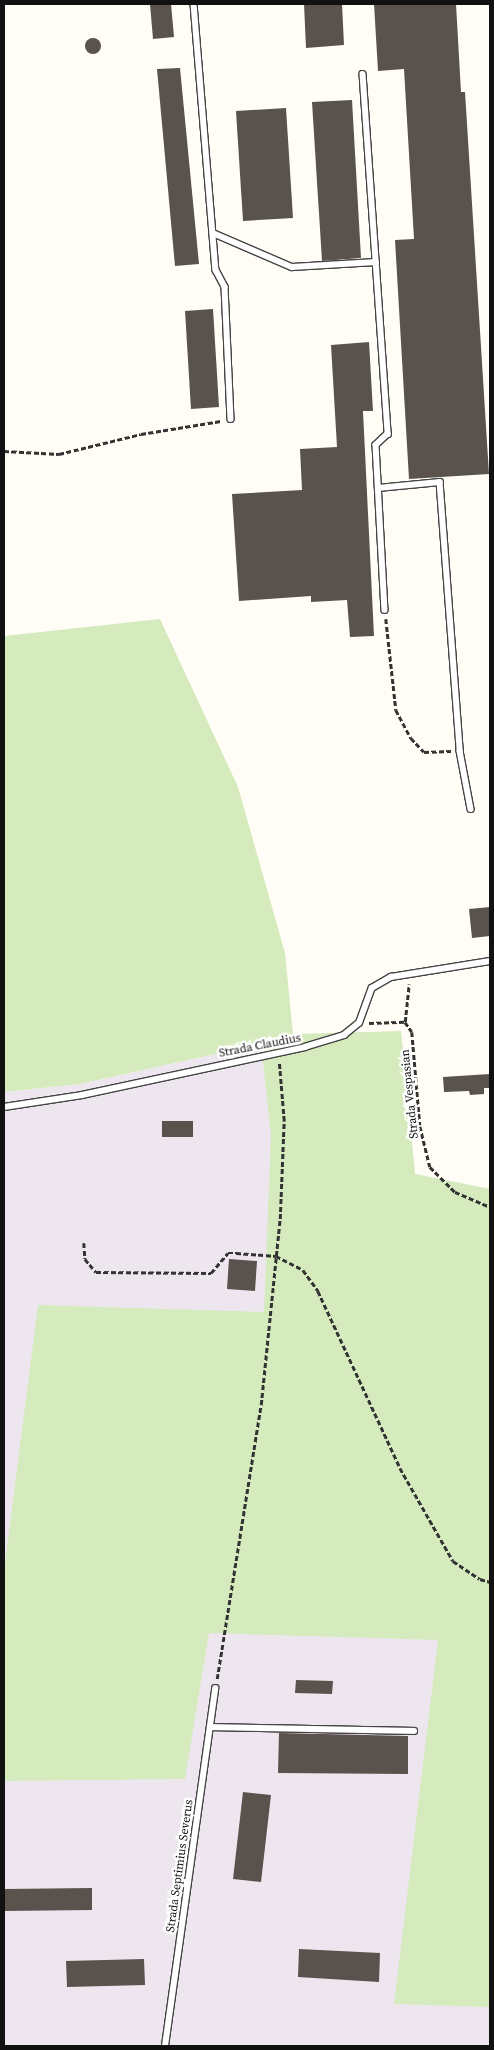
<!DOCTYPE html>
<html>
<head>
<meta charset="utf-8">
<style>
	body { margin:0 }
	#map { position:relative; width:494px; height:2050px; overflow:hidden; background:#fffdf5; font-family:"Source Serif 4",serif }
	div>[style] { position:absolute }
	.industrial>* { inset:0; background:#eee6ef }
	.green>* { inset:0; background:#d5ebbd }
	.building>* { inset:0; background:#5a524d }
	.round { border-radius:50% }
	.path>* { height:2.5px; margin-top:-1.25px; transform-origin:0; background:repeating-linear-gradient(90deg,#333 0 5px,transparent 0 7.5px) }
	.roads { filter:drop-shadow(1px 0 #444) drop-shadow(-1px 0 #444) drop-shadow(0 1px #444) drop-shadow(0 -1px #444) }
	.service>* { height:5.5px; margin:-2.75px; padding:0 2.75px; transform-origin:2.75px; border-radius:2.75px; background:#fff }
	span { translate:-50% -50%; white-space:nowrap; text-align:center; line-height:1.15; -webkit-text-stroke:5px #fff; paint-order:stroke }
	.street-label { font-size:12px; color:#111 }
	.frame { position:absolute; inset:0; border:5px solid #111; pointer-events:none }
</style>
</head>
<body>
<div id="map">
	<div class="industrial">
		<div style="clip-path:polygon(401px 1031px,415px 1174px,490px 1189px,490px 2046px,4px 2046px,4px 1092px,80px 1084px,261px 1044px)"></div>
	</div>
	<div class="green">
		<div style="clip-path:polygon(160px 619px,238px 787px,285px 953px,293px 1034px,401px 1031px,415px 1174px,490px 1189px,490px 2007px,394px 2004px,438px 1640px,209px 1633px,185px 1779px,4px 1781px,4px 1571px,38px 1305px,264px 1312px,271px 1135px,261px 1044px,80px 1084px,4px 1092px,4px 636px)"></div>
	</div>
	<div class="building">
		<div style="clip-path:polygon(150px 4px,171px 4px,174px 37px,153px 39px)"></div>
		<div style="clip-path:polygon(304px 4px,342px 4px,344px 45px,306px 48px)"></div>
		<div style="clip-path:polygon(374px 4px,456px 4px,461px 92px,465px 92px,489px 474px,409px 479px,395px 240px,414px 239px,404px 69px,378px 71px)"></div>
		<div class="round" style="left:85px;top:38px;width:16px;height:16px"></div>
		<div style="clip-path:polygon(180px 68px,199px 264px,175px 266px,157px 69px)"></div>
		<div style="clip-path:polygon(352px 100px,361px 258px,322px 261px,312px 102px)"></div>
		<div style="clip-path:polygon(286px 108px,293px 218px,243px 221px,236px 111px)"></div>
		<div style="clip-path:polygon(213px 309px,219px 407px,191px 409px,185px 311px)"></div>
		<div style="clip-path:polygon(369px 342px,373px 411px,363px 411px,374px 636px,350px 637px,347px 600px,311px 602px,311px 596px,239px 601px,232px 494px,302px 490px,300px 449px,337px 447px,331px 345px)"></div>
		<div style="clip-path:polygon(490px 907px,490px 936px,472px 938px,469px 909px)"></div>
		<div style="clip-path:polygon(490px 1074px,490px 1088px,484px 1088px,484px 1094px,470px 1095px,469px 1091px,444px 1092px,443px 1077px)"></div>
		<div style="clip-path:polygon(162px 1121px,193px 1121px,193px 1137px,162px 1137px)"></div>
		<div style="clip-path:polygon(229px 1259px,257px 1261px,255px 1291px,227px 1289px)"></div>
		<div style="clip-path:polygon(296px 1680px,333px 1681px,332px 1694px,295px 1693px)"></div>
		<div style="clip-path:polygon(279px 1733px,408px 1736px,408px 1774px,278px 1773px)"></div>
		<div style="clip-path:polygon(243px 1792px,271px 1795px,261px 1882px,233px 1879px)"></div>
		<div style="clip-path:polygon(92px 1888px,92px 1910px,4px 1911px,4px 1889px)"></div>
		<div style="clip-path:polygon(299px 1949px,380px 1953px,379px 1982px,298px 1977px)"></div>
		<div style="clip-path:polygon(144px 1959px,145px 1985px,67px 1987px,66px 1961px)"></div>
	</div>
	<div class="path">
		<div style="left:4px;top:451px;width:55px;rotate:3.1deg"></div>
		<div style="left:59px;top:454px;width:84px;rotate:-13.7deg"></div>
		<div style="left:141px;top:434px;width:81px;rotate:-9.2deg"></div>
		<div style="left:386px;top:619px;width:92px;rotate:83.7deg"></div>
		<div style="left:396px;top:710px;width:32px;rotate:62deg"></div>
		<div style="left:411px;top:738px;width:19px;rotate:47deg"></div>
		<div style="left:424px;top:752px;width:27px;rotate:-2deg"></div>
		<div style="left:405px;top:1022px;width:38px;rotate:-84deg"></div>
		<div style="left:369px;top:1023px;width:36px;rotate:-2deg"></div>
		<div style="left:405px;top:1022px;width:12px;rotate:55deg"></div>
		<div style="left:412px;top:1032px;width:94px;rotate:85.1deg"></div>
		<div style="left:420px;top:1126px;width:42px;rotate:76.3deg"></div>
		<div style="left:430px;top:1167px;width:35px;rotate:45deg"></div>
		<div style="left:455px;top:1192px;width:38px;rotate:23deg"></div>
		<div style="left:84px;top:1243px;width:16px;rotate:86deg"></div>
		<div style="left:85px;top:1259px;width:17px;rotate:50deg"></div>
		<div style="left:96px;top:1272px;width:115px;rotate:0.5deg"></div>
		<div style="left:211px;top:1273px;width:26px;rotate:-50deg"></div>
		<div style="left:228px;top:1253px;width:8px"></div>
		<div style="left:236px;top:1253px;width:40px;rotate:4.3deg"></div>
		<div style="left:276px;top:1256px;width:30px;rotate:27deg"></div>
		<div style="left:303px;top:1270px;width:26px;rotate:54deg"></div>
		<div style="left:318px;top:1291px;width:195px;rotate:65.1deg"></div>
		<div style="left:400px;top:1468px;width:107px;rotate:60.3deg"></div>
		<div style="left:453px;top:1561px;width:32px;rotate:34deg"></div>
		<div style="left:480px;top:1579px;width:10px;rotate:17deg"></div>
		<div style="left:217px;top:1679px;width:278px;rotate:-80.9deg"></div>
		<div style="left:261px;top:1405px;width:187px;rotate:-84.2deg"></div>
		<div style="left:280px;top:1219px;width:98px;rotate:-87.7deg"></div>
		<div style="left:284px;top:1121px;width:59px;rotate:-94.8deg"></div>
	</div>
	<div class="roads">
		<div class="service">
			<div style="left:194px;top:4px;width:267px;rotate:85.3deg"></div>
			<div style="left:216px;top:270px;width:19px;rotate:62deg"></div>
			<div style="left:225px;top:287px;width:132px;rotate:87.4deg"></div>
			<div style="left:363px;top:74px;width:361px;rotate:86deg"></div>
			<div style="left:388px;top:434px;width:16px;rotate:137deg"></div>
			<div style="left:376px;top:445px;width:165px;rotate:86.9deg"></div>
			<div style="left:213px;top:233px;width:86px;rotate:23.3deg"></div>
			<div style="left:292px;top:267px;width:84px;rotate:-3.4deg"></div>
			<div style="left:378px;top:488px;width:62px;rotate:-5.5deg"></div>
			<div style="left:440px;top:482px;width:270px;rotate:85.7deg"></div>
			<div style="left:460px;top:751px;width:59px;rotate:79.3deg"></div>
			<div style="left:4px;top:1107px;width:79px;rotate:-8.7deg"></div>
			<div style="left:82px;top:1095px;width:228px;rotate:-12.1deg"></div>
			<div style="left:305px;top:1047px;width:41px;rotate:-17.1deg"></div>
			<div style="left:344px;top:1035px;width:19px;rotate:-39deg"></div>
			<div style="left:359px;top:1023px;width:37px;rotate:-70deg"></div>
			<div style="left:372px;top:988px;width:22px;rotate:-30deg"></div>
			<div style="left:391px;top:977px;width:100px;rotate:-9.2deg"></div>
			<div style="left:210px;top:1727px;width:204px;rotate:1.1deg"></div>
			<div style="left:165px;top:2046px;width:361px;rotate:-82deg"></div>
		</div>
	</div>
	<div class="street-label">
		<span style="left:260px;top:1046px;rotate:-11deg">Strada Claudius</span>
		<span style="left:410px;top:1094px;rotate:-96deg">Strada Vespasian</span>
		<span style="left:180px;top:1866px;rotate:-82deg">Strada Septimius Severus</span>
	</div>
	<div class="frame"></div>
</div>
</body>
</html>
